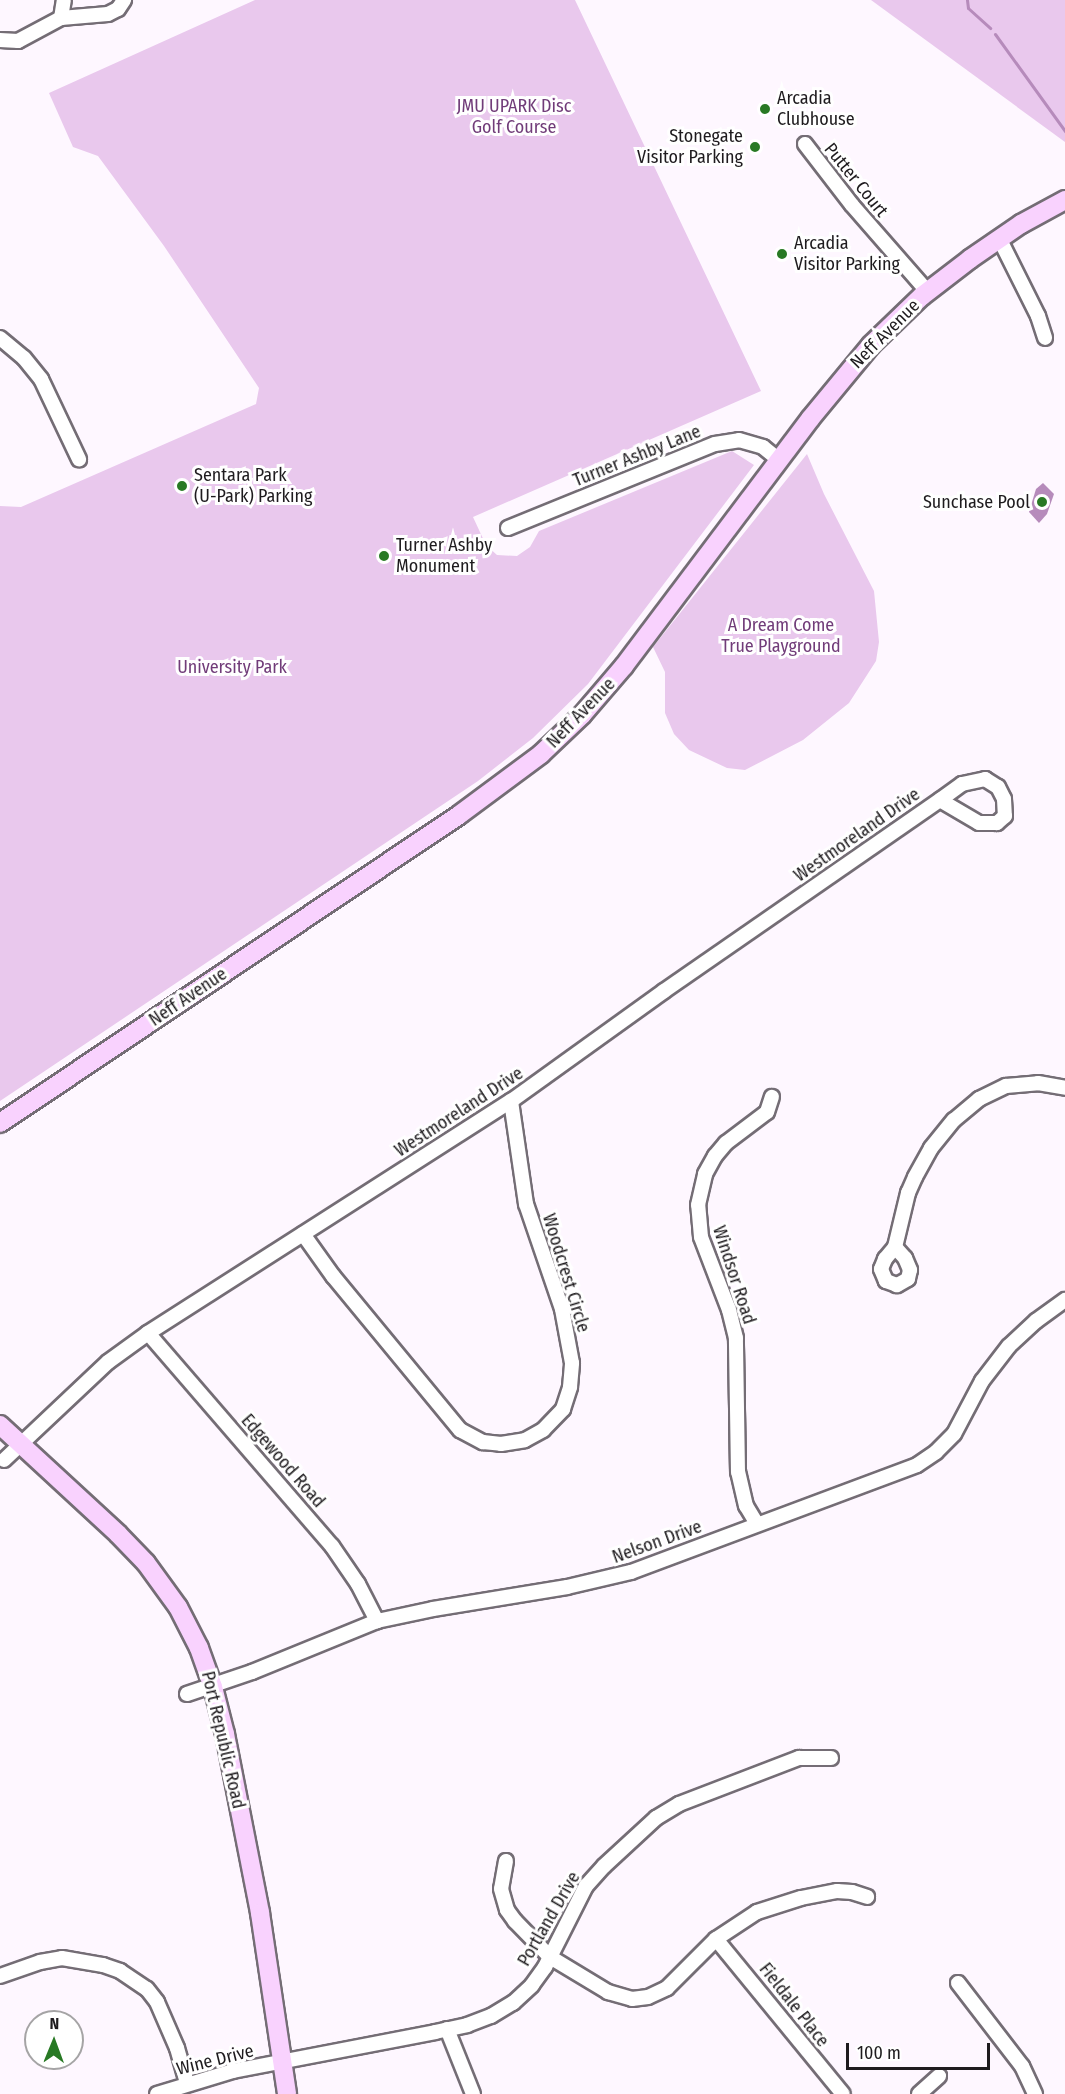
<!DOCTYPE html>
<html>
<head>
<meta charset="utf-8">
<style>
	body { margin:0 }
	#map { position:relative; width:1065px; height:2094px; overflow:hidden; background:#fef7ff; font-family:"Fira Sans Condensed",sans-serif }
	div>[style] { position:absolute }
	.green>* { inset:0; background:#e9c8ed }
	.water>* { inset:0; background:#b68bbb }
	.stream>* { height:3px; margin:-1.5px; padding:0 1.5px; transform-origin:1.5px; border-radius:1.5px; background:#b68bbb }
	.roads { filter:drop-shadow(2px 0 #746d75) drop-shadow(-2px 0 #746d75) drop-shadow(0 2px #746d75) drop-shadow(0 -2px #746d75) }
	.minor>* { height:14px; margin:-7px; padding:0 7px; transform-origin:7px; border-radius:7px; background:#fff }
	.major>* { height:18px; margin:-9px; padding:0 9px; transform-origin:9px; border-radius:9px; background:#f9d2fe }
	.dots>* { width:16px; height:16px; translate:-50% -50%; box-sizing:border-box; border:3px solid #fff; border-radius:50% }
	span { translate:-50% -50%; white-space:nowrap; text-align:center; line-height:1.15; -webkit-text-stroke:6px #fff; paint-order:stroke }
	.poi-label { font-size:18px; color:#1e1b1e }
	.left { translate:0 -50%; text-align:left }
	.right { translate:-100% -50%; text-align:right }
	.park-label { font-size:18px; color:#713c79 }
	.street-label { font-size:18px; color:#1e1b1e }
	.north { position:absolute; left:24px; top:2010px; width:60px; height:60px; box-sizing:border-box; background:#fff; border:2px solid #a5a4a5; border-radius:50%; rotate:1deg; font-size:16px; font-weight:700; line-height:24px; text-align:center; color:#1e1b1e }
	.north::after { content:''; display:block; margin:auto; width:21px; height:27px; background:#287924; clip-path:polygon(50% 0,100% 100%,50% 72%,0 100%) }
	.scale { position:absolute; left:846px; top:2043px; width:144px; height:27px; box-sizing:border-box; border:3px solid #1e1b1e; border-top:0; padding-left:8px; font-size:18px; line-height:21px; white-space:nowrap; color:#1e1b1e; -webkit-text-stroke:4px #fff; paint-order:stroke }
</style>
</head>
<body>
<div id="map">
	<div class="green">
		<div style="clip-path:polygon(255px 0,575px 0,761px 391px,473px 517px,486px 545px,497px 555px,517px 556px,530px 547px,539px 531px,732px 451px,754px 465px,588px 684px,533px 738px,478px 781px,0 1101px,0 506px,21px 507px,256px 404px,259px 388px,164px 246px,98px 156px,73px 147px,49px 93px)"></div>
		<div style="clip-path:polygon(871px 0,1065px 0,1065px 142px)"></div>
		<div style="clip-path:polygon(807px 454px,824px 494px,874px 591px,879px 642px,876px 661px,849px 703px,803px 740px,745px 770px,727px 768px,689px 750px,674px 734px,665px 713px,665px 672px,653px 647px)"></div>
	</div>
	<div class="water">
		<div style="clip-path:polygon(1043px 483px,1054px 494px,1047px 514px,1039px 523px,1029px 512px,1036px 489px)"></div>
	</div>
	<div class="stream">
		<div style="left:967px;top:0;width:8px;rotate:83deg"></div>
		<div style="left:968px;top:8px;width:30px;rotate:42deg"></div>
		<div style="left:995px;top:34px;width:120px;rotate:54.2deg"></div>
	</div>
	<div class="roads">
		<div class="minor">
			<div style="left:61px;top:18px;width:18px;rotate:-81deg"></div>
			<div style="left:0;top:40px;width:18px;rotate:3deg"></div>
			<div style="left:18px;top:41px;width:49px;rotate:-28.1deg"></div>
			<div style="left:61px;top:18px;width:47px;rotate:-4.9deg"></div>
			<div style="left:108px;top:14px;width:11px;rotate:-27deg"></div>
			<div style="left:118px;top:9px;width:11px;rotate:-56deg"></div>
			<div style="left:805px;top:144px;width:77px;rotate:52.4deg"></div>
			<div style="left:852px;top:205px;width:116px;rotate:48.9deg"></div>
			<div style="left:999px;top:238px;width:87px;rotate:63.4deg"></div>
			<div style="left:1038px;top:316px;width:23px;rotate:72deg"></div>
			<div style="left:0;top:338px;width:31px;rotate:40deg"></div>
			<div style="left:24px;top:358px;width:27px;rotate:51deg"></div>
			<div style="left:41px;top:379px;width:89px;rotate:64.6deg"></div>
			<div style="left:508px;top:528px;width:223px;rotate:-22.1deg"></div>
			<div style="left:715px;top:444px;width:24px;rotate:-9deg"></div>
			<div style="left:739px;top:440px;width:25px;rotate:16deg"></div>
			<div style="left:763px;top:447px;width:21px;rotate:39deg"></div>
			<div style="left:985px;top:779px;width:15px;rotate:32deg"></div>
			<div style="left:998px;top:787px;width:13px;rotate:63deg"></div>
			<div style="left:1004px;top:799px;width:17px;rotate:87deg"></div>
			<div style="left:1005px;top:816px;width:11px;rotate:139deg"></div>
			<div style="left:997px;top:823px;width:18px;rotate:180deg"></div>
			<div style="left:979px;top:823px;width:45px;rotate:-149.5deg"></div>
			<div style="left:940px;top:800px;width:27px;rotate:-36deg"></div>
			<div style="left:962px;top:784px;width:24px;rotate:-12deg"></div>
			<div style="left:303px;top:1234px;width:52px;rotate:54.5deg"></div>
			<div style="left:333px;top:1276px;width:200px;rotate:50.5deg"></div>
			<div style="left:460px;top:1430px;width:26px;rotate:28deg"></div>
			<div style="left:483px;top:1442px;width:18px;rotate:6deg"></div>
			<div style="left:501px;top:1444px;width:24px;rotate:-9deg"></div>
			<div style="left:525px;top:1440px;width:21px;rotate:-29deg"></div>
			<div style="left:543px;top:1430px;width:29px;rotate:-46deg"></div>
			<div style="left:563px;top:1409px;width:23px;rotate:-72deg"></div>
			<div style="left:570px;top:1387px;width:24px;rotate:-85deg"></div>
			<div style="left:572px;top:1363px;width:55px;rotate:-100.5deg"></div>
			<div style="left:562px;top:1309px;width:111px;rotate:-108.9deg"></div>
			<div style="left:526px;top:1204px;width:104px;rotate:-98.3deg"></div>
			<div style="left:895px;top:1247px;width:56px;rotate:-76.5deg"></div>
			<div style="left:908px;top:1193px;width:17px;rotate:-66deg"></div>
			<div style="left:915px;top:1177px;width:33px;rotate:-61deg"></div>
			<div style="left:931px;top:1148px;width:36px;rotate:-51deg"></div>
			<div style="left:954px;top:1120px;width:33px;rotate:-40deg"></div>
			<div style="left:979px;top:1099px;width:30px;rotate:-26deg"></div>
			<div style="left:1006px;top:1086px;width:32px;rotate:-5deg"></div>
			<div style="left:1038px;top:1083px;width:27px;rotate:10deg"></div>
			<div style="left:895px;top:1247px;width:15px;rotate:48deg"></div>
			<div style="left:905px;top:1258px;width:13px;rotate:67deg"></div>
			<div style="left:910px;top:1270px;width:9px;rotate:103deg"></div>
			<div style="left:908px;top:1279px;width:13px;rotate:151deg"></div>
			<div style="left:897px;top:1285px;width:12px;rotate:-160deg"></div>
			<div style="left:886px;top:1281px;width:13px;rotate:-113deg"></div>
			<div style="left:881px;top:1269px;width:11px;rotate:-68deg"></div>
			<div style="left:885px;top:1259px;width:16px;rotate:-50deg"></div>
			<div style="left:148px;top:1333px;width:281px;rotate:49.2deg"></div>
			<div style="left:332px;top:1546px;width:46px;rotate:55.6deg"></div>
			<div style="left:358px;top:1584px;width:42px;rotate:62.8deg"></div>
			<div style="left:4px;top:1460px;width:143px;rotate:-43.3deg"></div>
			<div style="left:108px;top:1362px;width:49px;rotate:-35.9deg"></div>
			<div style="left:148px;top:1333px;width:431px;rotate:-32.6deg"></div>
			<div style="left:511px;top:1101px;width:188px;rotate:-35.7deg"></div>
			<div style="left:664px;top:991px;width:336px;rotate:-34.7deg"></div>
			<div style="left:757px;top:1524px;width:21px;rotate:-121deg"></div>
			<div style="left:746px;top:1506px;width:35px;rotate:-103deg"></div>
			<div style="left:738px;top:1472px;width:134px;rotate:-90.9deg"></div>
			<div style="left:736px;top:1338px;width:29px;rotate:-104deg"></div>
			<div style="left:729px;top:1310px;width:78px;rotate:-111deg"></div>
			<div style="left:701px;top:1237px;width:32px;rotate:-95deg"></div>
			<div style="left:698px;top:1205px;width:32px;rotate:-77deg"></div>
			<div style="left:705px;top:1174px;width:21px;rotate:-61deg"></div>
			<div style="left:715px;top:1156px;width:17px;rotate:-50deg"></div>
			<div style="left:726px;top:1143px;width:51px;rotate:-37.1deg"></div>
			<div style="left:767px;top:1112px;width:16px;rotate:-72deg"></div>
			<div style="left:187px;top:1694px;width:69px;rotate:-18.7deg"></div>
			<div style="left:252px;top:1672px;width:135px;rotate:-22.2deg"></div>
			<div style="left:377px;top:1621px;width:57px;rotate:-12.1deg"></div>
			<div style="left:433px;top:1609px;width:136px;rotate:-9.3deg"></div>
			<div style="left:567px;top:1587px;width:66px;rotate:-13.2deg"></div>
			<div style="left:631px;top:1572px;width:305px;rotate:-20.5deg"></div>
			<div style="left:917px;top:1465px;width:23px;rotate:-34deg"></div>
			<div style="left:936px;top:1452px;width:25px;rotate:-45deg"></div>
			<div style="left:954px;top:1434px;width:60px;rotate:-62.2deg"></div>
			<div style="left:982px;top:1381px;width:44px;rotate:-52.4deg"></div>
			<div style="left:1009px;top:1346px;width:37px;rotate:-43deg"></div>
			<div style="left:1036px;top:1321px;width:36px;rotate:-36deg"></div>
			<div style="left:506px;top:1861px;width:28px;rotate:100deg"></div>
			<div style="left:501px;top:1889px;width:22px;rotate:74deg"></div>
			<div style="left:507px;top:1910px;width:14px;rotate:54deg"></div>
			<div style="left:515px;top:1921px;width:50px;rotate:45.8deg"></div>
			<div style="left:550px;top:1957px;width:68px;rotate:31.1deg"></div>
			<div style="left:608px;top:1992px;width:25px;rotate:16deg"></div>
			<div style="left:632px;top:1999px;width:16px;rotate:-7deg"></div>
			<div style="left:648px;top:1997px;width:21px;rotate:-25deg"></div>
			<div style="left:667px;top:1988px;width:69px;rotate:-45deg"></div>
			<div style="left:716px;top:1939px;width:49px;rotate:-33.4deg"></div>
			<div style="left:757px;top:1912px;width:46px;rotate:-17.7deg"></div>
			<div style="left:801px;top:1898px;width:37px;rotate:-11deg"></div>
			<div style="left:837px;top:1891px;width:15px;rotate:4deg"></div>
			<div style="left:852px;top:1892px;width:16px;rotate:18deg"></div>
			<div style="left:716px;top:1939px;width:200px;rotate:50.7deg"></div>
			<div style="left:0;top:1976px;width:42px;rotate:-19.3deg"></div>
			<div style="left:40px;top:1962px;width:22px;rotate:-10deg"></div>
			<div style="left:62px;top:1958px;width:42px;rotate:9.7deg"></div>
			<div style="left:103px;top:1965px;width:18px;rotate:19deg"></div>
			<div style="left:120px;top:1971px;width:32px;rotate:34deg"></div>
			<div style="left:147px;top:1989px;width:16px;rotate:52deg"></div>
			<div style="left:157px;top:2002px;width:50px;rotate:66.5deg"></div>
			<div style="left:177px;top:2048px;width:37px;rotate:74deg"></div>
			<div style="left:958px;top:1983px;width:105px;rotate:52.4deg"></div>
			<div style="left:1022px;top:2066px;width:31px;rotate:65deg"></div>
			<div style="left:447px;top:2029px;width:70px;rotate:68.2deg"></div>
			<div style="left:157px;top:2094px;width:79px;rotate:-16.8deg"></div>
			<div style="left:233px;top:2071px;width:206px;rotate:-10.9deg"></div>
			<div style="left:435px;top:2032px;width:33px;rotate:-12deg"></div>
			<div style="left:467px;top:2025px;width:26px;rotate:-21deg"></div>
			<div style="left:491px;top:2016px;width:26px;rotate:-31deg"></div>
			<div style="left:513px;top:2003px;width:26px;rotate:-43deg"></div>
			<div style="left:532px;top:1985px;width:22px;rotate:-54deg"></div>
			<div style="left:545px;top:1967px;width:91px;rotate:-63.2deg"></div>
			<div style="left:586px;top:1886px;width:27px;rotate:-48deg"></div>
			<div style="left:604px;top:1866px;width:71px;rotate:-42.7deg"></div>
			<div style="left:656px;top:1818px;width:27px;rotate:-31deg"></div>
			<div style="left:679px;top:1804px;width:129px;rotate:-21deg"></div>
			<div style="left:799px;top:1758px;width:32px"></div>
			<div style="left:919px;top:2094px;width:27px;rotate:-42deg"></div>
		</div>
		<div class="major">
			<div style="left:0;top:1123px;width:553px;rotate:-33.86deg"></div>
			<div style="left:459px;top:815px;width:102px;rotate:-36.6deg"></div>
			<div style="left:541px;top:754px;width:57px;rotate:-43.6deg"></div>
			<div style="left:582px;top:715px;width:65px;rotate:-49.4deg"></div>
			<div style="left:624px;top:666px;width:309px;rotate:-53deg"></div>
			<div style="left:810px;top:419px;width:96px;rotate:-50.5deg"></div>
			<div style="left:871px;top:345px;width:71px;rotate:-43.9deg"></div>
			<div style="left:922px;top:296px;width:61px;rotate:-37.6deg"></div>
			<div style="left:970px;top:259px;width:62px;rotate:-34.5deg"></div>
			<div style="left:1021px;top:224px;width:50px;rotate:-28.6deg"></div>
			<div style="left:0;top:1425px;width:161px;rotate:42.7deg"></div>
			<div style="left:118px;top:1534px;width:40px;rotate:46deg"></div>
			<div style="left:146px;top:1563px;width:54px;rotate:54deg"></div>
			<div style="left:178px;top:1607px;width:46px;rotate:62.9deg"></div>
			<div style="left:199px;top:1648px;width:41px;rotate:70.3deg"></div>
			<div style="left:213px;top:1687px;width:49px;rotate:75.7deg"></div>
			<div style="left:225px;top:1734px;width:182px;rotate:78.9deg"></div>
			<div style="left:260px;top:1913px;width:183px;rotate:81.5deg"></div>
		</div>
	</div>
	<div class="dots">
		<div style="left:765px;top:109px;background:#287924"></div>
		<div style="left:755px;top:147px;background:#287924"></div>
		<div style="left:782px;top:254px;background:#287924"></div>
		<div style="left:182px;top:486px;background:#287924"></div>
		<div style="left:1042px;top:502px;background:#287924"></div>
		<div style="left:384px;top:556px;background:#287924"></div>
	</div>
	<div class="poi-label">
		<span class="left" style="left:777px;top:109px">Arcadia<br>Clubhouse</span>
		<span class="right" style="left:743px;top:147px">Stonegate<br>Visitor Parking</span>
		<span class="left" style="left:794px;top:254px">Arcadia<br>Visitor Parking</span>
		<span class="left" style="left:194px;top:486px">Sentara Park<br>(U-Park) Parking</span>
		<span class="right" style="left:1030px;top:502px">Sunchase Pool</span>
		<span class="left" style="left:396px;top:556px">Turner Ashby<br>Monument</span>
	</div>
	<div class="park-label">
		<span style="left:514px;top:117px">JMU UPARK Disc<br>Golf Course</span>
		<span style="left:781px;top:636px">A Dream Come<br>True Playground</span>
		<span style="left:232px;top:667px">University Park</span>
	</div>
	<div class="street-label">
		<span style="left:856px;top:180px;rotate:51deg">Putter Court</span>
		<span style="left:885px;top:334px;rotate:-45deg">Neff Avenue</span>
		<span style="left:637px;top:456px;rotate:-22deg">Turner Ashby Lane</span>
		<span style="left:581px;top:713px;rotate:-46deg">Neff Avenue</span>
		<span style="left:857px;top:835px;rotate:-35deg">Westmoreland Drive</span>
		<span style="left:188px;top:997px;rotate:-34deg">Neff Avenue</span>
		<span style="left:459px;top:1112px;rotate:-33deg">Westmoreland Drive</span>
		<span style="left:566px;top:1273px;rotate:73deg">Woodcrest Circle</span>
		<span style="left:734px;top:1275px;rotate:72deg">Windsor Road</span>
		<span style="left:283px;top:1461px;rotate:49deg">Edgewood Road</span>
		<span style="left:657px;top:1542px;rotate:-20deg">Nelson Drive</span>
		<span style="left:223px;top:1740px;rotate:77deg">Port Republic Road</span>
		<span style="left:549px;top:1919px;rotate:-60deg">Portland Drive</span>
		<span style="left:794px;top:2005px;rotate:52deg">Fieldale Place</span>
		<span style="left:215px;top:2060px;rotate:-14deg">Wine Drive</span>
	</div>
	<div class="north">N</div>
	<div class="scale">100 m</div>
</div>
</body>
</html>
